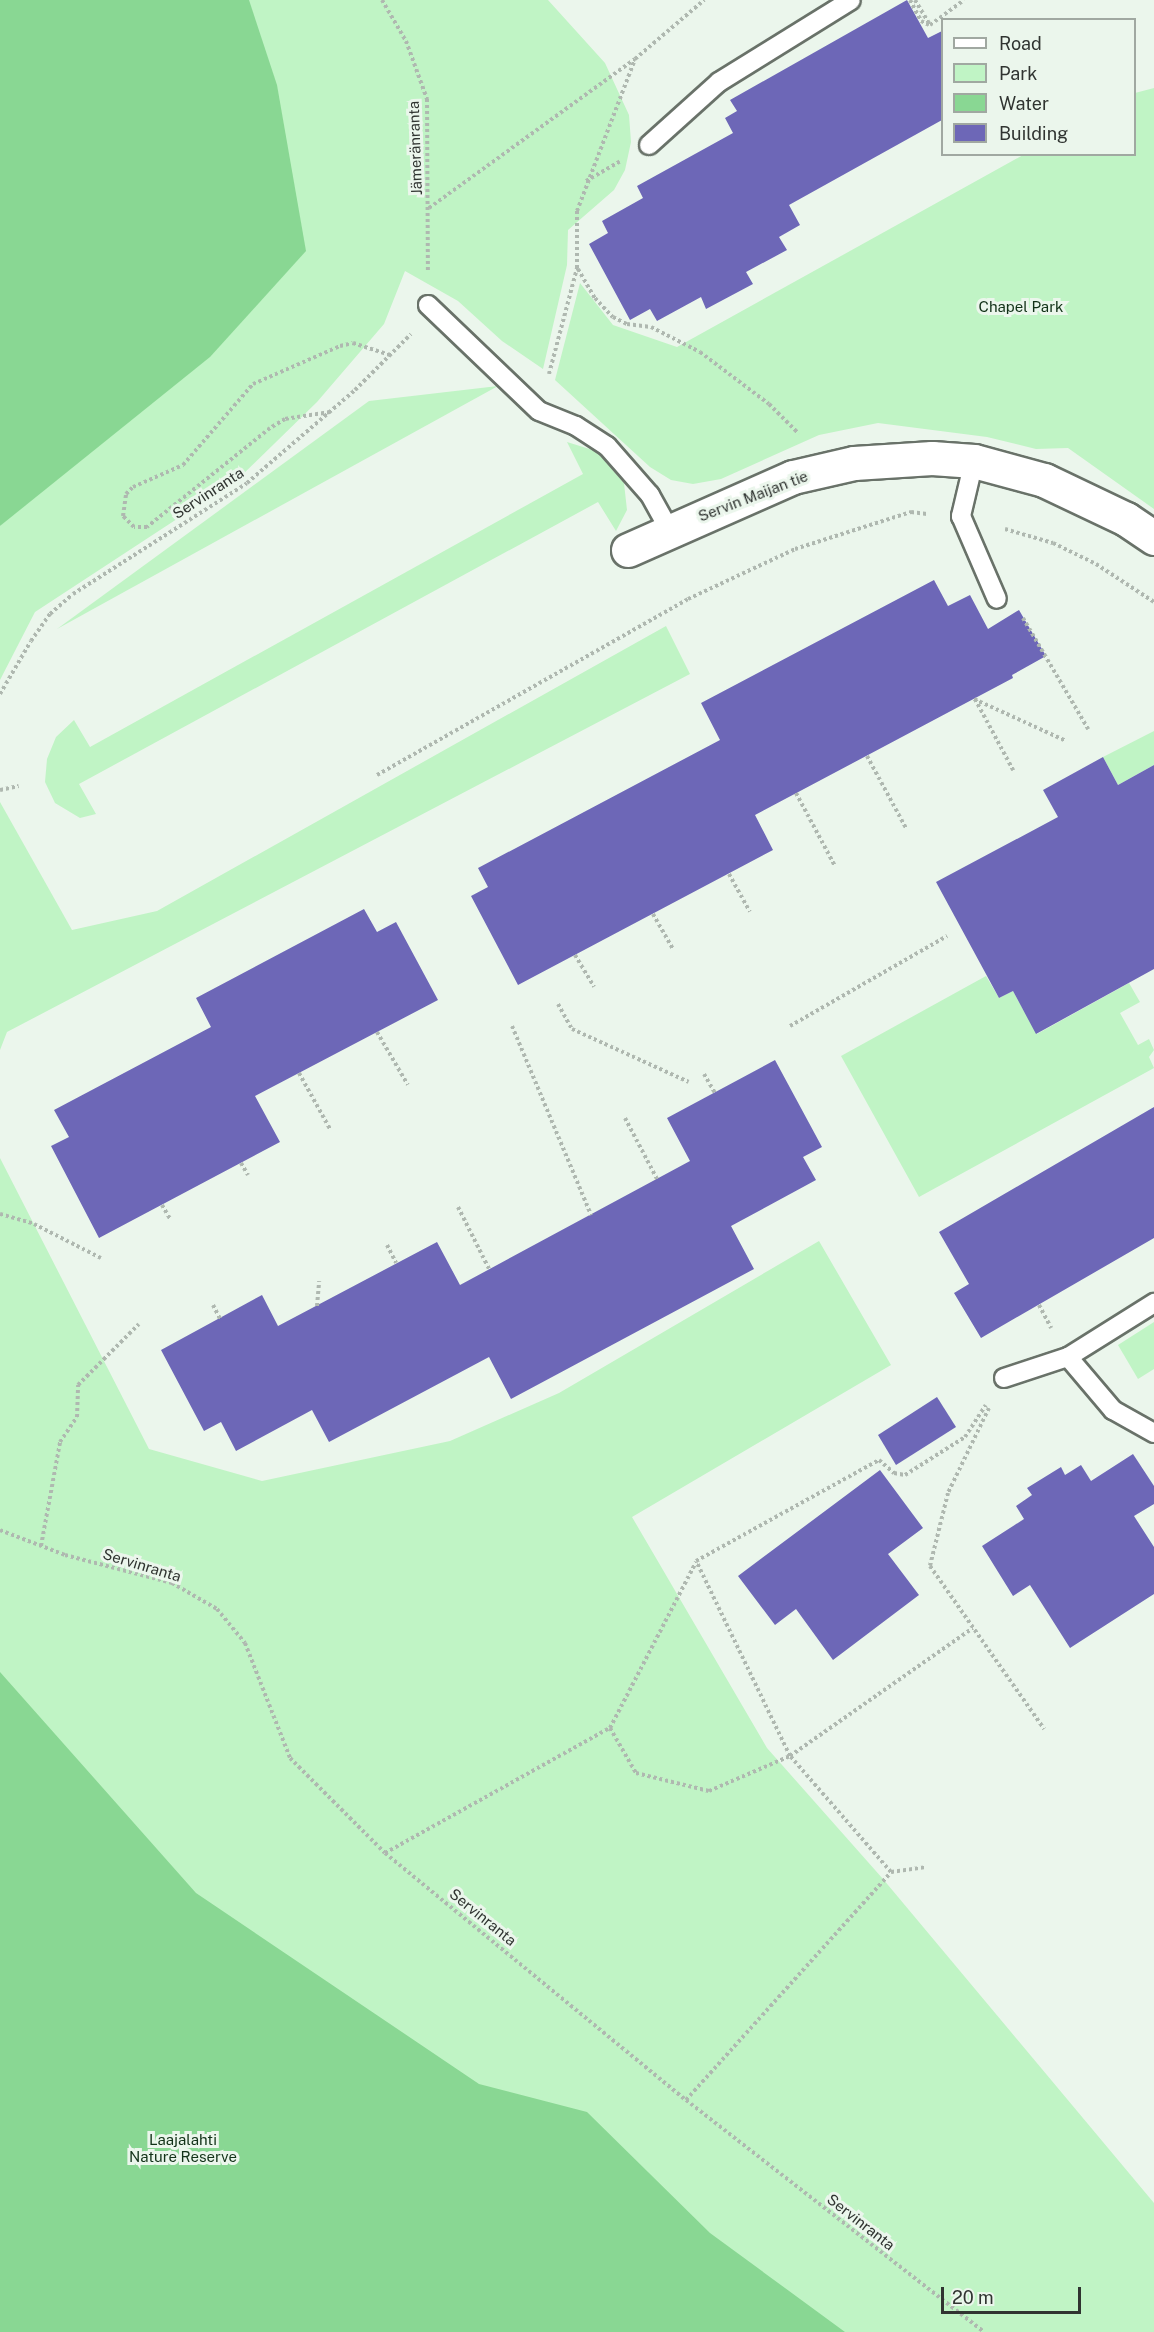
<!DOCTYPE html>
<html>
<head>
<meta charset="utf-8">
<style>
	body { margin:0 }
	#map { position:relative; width:1154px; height:2332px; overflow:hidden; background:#ebf6ec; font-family:"Public Sans",sans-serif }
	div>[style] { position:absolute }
	.green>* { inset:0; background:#c0f4c5 }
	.water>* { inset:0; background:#89d793 }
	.building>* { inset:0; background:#6d67b7 }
	.path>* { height:4px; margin-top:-2px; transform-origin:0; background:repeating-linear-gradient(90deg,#afb8b0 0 3px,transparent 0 6px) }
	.roads { filter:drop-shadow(2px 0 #697269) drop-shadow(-2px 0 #697269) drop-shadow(0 2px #697269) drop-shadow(0 -2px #697269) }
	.lane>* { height:18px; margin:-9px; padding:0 9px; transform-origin:9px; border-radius:9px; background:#fff }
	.street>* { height:33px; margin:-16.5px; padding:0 16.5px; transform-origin:16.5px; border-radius:16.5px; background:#fff }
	span { translate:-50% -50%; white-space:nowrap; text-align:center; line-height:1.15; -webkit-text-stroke:6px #ebf6ec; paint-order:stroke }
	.street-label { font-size:15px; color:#303431 }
	.park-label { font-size:15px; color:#123218 }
	.legend { position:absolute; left:941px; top:18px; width:195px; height:138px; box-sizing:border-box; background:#ebf6ec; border:2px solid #a0a8a1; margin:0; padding:8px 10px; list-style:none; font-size:18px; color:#303431 }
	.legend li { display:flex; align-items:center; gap:12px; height:30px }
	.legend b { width:30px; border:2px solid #a0a8a1 }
	.scale { position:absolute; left:941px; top:2287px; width:140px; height:27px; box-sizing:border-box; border:3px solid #303431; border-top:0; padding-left:8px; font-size:18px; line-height:21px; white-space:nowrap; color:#303431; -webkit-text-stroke:4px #ebf6ec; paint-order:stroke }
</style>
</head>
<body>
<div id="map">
	<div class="green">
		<div style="clip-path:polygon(0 0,548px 0,605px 63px,629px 115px,631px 142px,625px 170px,614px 190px,568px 230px,567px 265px,543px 369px,502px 341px,458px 301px,405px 271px,384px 324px,317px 402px,238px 479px,35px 612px,0 680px,0 526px,5px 521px,0 518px)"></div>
		<div style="clip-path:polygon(1154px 88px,1154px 509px,1068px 448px,1036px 449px,987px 437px,878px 423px,819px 435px,721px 479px,693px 484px,671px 480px,650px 467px,555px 380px,580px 283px,613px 325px,677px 347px,1023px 155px,1134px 154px,1135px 93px)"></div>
		<div style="clip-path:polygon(498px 386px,57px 629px,369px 401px)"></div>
		<div style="clip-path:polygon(567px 442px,596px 451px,624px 483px,627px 510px,616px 531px,598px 502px,79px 784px,96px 814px,80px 818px,55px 803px,45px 782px,47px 759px,56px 737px,74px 720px,90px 747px,583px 474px)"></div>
		<div style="clip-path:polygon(666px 626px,690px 674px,7px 1032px,0 1050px,0 802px,72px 930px,157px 911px)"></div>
		<div style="clip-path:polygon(1154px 731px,1154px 765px,1118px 785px,1103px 757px)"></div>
		<div style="clip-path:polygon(986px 976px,999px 998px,1013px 991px,1037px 1034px,1129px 983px,1140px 1002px,1120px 1013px,1138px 1045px,1149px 1039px,1154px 1050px,1149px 1057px,1154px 1068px,919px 1197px,841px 1056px)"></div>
		<div style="clip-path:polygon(0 1158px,149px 1449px,262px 1481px,450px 1441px,559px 1393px,819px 1241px,891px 1365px,632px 1517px,767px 1748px,883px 1879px,1154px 2203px,1154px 2332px,0 2332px)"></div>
		<div style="clip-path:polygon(1154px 1322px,1154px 1369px,1138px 1379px,1118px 1345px)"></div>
	</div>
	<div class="water">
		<div style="clip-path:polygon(0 0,249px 0,277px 85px,306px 251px,210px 357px,0 526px)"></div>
		<div style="clip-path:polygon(0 1672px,196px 1893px,479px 2084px,587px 2112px,710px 2233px,845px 2332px,0 2332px)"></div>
	</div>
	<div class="building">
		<div style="clip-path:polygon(907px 0,928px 38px,942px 31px,942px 120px,789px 205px,800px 225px,779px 237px,787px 250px,746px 272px,753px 284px,706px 309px,701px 297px,657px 321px,650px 309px,630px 320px,589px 244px,608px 233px,602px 221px,643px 198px,637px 186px,733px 133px,725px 118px,737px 111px,730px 100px)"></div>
		<div style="clip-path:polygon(934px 580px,948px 606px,970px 595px,988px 629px,1019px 610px,1046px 656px,1012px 675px,1013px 678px,755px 815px,773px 850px,518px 985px,471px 896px,488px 887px,478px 868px,720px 740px,701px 703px)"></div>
		<div style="clip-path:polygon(1103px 757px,1118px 785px,1154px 765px,1154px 969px,1036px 1034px,1013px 991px,999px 998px,936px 882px,1058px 817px,1043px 790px)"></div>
		<div style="clip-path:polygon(364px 909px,377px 932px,396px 922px,438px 1000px,255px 1096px,280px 1142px,99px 1238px,51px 1146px,69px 1137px,54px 1110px,211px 1027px,196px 998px)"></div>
		<div style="clip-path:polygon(775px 1060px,822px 1147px,803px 1157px,816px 1180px,731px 1226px,754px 1269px,511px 1399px,489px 1357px,329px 1442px,312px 1410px,236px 1451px,221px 1422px,204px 1431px,161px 1350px,262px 1295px,278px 1326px,437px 1242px,460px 1285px,690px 1161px,667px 1118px)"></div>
		<div style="clip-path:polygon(1154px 1107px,1154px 1238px,981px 1338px,954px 1293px,969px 1284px,939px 1232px)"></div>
		<div style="clip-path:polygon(937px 1397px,956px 1427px,896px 1465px,878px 1435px)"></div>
		<div style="clip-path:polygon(1133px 1454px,1154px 1486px,1154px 1504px,1134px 1516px,1154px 1547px,1154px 1594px,1070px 1648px,1030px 1585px,1013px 1596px,982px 1546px,1024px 1519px,1016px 1506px,1032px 1495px,1027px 1488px,1061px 1467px,1065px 1475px,1081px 1465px,1091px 1481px)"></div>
		<div style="clip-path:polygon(880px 1470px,923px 1528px,888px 1554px,919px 1595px,833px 1660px,796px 1609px,775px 1625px,738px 1576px)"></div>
	</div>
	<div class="path">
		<div style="left:382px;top:0;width:48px;rotate:59.7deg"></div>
		<div style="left:406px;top:41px;width:62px;rotate:70.1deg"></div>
		<div style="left:427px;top:99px;width:172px;rotate:89.7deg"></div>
		<div style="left:910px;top:0;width:24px;rotate:62deg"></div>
		<div style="left:921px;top:21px;width:9px;rotate:27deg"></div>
		<div style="left:915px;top:0;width:29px;rotate:59deg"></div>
		<div style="left:930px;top:25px;width:42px;rotate:-36.3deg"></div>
		<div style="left:586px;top:181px;width:39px;rotate:-30deg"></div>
		<div style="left:429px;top:208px;width:254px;rotate:-35.9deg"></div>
		<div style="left:635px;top:59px;width:91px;rotate:-40.5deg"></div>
		<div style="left:578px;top:269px;width:34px;rotate:60deg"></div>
		<div style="left:595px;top:298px;width:26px;rotate:47deg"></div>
		<div style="left:613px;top:317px;width:16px;rotate:27deg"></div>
		<div style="left:627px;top:324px;width:24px;rotate:7deg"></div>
		<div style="left:651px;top:327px;width:55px;rotate:27deg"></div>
		<div style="left:700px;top:352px;width:86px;rotate:37deg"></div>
		<div style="left:769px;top:404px;width:42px;rotate:45deg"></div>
		<div style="left:549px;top:374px;width:110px;rotate:-75.2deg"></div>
		<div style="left:577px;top:268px;width:57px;rotate:-90deg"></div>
		<div style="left:577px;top:211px;width:163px;rotate:-69.1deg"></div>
		<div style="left:330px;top:412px;width:46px;rotate:171.2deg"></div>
		<div style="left:285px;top:419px;width:17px;rotate:149deg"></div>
		<div style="left:270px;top:428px;width:158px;rotate:141.2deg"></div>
		<div style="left:147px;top:527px;width:13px;rotate:180deg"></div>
		<div style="left:134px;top:527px;width:16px;rotate:-135deg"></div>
		<div style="left:123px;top:516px;width:22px;rotate:-82deg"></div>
		<div style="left:126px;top:494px;width:10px;rotate:-45deg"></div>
		<div style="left:133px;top:487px;width:55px;rotate:-23.7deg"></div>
		<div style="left:183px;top:465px;width:107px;rotate:-49.2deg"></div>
		<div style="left:253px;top:384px;width:95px;rotate:-23.6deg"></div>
		<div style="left:340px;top:346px;width:13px;rotate:-13deg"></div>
		<div style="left:353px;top:343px;width:40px;rotate:18deg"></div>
		<div style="left:1005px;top:529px;width:50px;rotate:16.3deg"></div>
		<div style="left:1053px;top:543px;width:48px;rotate:26deg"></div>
		<div style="left:1096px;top:564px;width:69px;rotate:33.2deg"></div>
		<div style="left:1023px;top:618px;width:129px;rotate:59.6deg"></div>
		<div style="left:0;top:694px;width:61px;rotate:-59.7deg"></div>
		<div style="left:31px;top:641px;width:33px;rotate:-55deg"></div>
		<div style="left:50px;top:614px;width:30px;rotate:-41deg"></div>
		<div style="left:73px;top:594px;width:206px;rotate:-32.5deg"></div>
		<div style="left:247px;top:483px;width:143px;rotate:-40.7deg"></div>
		<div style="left:355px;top:390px;width:79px;rotate:-45deg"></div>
		<div style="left:974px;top:699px;width:101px;rotate:24.5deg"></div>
		<div style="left:975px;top:699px;width:81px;rotate:61.8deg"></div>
		<div style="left:867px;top:756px;width:82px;rotate:61.6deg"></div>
		<div style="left:377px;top:775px;width:357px;rotate:-29.5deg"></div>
		<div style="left:688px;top:599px;width:118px;rotate:-25deg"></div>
		<div style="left:795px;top:549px;width:122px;rotate:-17.7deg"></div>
		<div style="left:911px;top:512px;width:16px;rotate:7deg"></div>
		<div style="left:0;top:790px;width:19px;rotate:-12deg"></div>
		<div style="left:796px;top:793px;width:83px;rotate:61.9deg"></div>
		<div style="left:729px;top:874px;width:43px;rotate:61.1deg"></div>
		<div style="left:653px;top:914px;width:40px;rotate:60.3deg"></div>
		<div style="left:575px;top:955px;width:37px;rotate:59deg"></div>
		<div style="left:558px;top:1004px;width:29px;rotate:61deg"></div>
		<div style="left:572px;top:1029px;width:128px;rotate:24.4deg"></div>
		<div style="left:512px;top:1026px;width:205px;rotate:67.3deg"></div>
		<div style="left:790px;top:1026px;width:181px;rotate:-29.8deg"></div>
		<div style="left:377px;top:1032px;width:61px;rotate:59.7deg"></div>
		<div style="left:299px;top:1073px;width:64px;rotate:61deg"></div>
		<div style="left:704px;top:1074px;width:22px;rotate:60deg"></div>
		<div style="left:625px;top:1118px;width:69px;rotate:62.3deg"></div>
		<div style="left:241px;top:1163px;width:14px;rotate:60deg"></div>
		<div style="left:162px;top:1205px;width:16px;rotate:60deg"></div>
		<div style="left:458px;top:1207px;width:69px;rotate:63.4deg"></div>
		<div style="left:0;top:1214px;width:35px;rotate:16deg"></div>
		<div style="left:34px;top:1224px;width:75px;rotate:26.9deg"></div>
		<div style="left:387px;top:1245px;width:20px;rotate:63deg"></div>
		<div style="left:213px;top:1305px;width:16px;rotate:63deg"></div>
		<div style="left:1039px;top:1305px;width:26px;rotate:62deg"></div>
		<div style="left:317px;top:1306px;width:25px;rotate:-85deg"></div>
		<div style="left:989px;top:1408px;width:94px;rotate:115.8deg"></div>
		<div style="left:948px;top:1493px;width:75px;rotate:103.9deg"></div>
		<div style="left:930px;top:1566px;width:199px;rotate:55deg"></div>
		<div style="left:0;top:1530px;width:70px;rotate:21deg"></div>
		<div style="left:65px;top:1555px;width:111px;rotate:14.7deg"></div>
		<div style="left:172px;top:1583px;width:52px;rotate:30deg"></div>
		<div style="left:217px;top:1609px;width:44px;rotate:50.5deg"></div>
		<div style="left:245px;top:1643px;width:123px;rotate:68.6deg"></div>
		<div style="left:290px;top:1758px;width:134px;rotate:45deg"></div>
		<div style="left:385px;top:1853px;width:389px;rotate:39.4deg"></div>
		<div style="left:686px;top:2100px;width:378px;rotate:37.9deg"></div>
		<div style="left:41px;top:1546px;width:106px;rotate:-79.6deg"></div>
		<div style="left:60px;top:1442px;width:30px;rotate:-56deg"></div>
		<div style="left:77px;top:1417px;width:32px;rotate:-88deg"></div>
		<div style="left:78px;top:1385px;width:86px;rotate:-45deg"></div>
		<div style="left:610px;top:1728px;width:52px;rotate:60deg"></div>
		<div style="left:636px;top:1773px;width:75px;rotate:13.9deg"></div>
		<div style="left:709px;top:1791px;width:88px;rotate:-23.4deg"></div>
		<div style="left:790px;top:1756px;width:223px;rotate:-35deg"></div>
		<div style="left:385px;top:1853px;width:257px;rotate:-29.1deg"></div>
		<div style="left:610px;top:1728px;width:187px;rotate:-62.6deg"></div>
		<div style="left:891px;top:1872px;width:154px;rotate:-131deg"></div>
		<div style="left:790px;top:1756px;width:216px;rotate:-115.7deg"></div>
		<div style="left:696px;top:1561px;width:209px;rotate:-28.9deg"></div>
		<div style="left:879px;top:1460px;width:20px;rotate:41deg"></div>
		<div style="left:894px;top:1473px;width:11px;rotate:10deg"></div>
		<div style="left:905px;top:1475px;width:71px;rotate:-32.3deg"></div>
		<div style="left:965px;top:1437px;width:38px;rotate:-57deg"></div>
		<div style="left:686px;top:2100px;width:307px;rotate:-48deg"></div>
		<div style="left:891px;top:1872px;width:35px;rotate:-8deg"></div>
	</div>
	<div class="roads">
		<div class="lane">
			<div style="left:649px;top:145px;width:94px;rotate:-42deg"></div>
			<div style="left:719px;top:82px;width:155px;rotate:-31.8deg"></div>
			<div style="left:428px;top:305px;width:153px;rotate:43.7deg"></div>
			<div style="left:539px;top:411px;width:40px;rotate:22deg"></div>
			<div style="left:576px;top:426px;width:37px;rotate:33deg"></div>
			<div style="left:607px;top:446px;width:65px;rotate:48.7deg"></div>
			<div style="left:650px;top:495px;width:39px;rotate:61deg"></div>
			<div style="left:974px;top:461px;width:57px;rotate:103.3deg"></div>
			<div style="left:961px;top:516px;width:90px;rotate:66.6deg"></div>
			<div style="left:1068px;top:1357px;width:70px;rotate:49.7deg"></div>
			<div style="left:1113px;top:1410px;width:47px;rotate:29.3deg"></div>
			<div style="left:1004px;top:1378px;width:67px;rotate:-18.2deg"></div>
			<div style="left:1068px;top:1357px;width:102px;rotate:-32.1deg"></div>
		</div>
		<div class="street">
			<div style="left:628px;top:550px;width:180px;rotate:-23.9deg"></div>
			<div style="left:793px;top:477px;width:63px;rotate:-12.9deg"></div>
			<div style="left:854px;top:463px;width:78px;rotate:-3.7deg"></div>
			<div style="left:932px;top:458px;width:42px;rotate:4.1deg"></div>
			<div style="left:974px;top:461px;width:73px;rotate:15.2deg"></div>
			<div style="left:1044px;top:480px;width:91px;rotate:25.4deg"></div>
			<div style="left:1126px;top:519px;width:34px;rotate:34deg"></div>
		</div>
	</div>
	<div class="street-label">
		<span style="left:415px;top:148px;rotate:-92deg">Jämeränranta</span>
		<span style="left:208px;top:493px;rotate:-33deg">Servinranta</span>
		<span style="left:753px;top:496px;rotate:-21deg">Servin Maijan tie</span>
		<span style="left:142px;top:1565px;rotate:17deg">Servinranta</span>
		<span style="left:483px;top:1917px;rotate:39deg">Servinranta</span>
		<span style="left:861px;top:2222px;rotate:38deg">Servinranta</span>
	</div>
	<div class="park-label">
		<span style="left:1021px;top:307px">Chapel Park</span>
		<span style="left:183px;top:2148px">Laajalahti<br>Nature Reserve</span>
	</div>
	<ul class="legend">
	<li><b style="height:8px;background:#fff"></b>Road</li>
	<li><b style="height:16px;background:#c0f4c5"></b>Park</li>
	<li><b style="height:16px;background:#89d793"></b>Water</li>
	<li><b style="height:16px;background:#6d67b7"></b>Building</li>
	</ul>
	<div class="scale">20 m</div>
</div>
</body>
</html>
